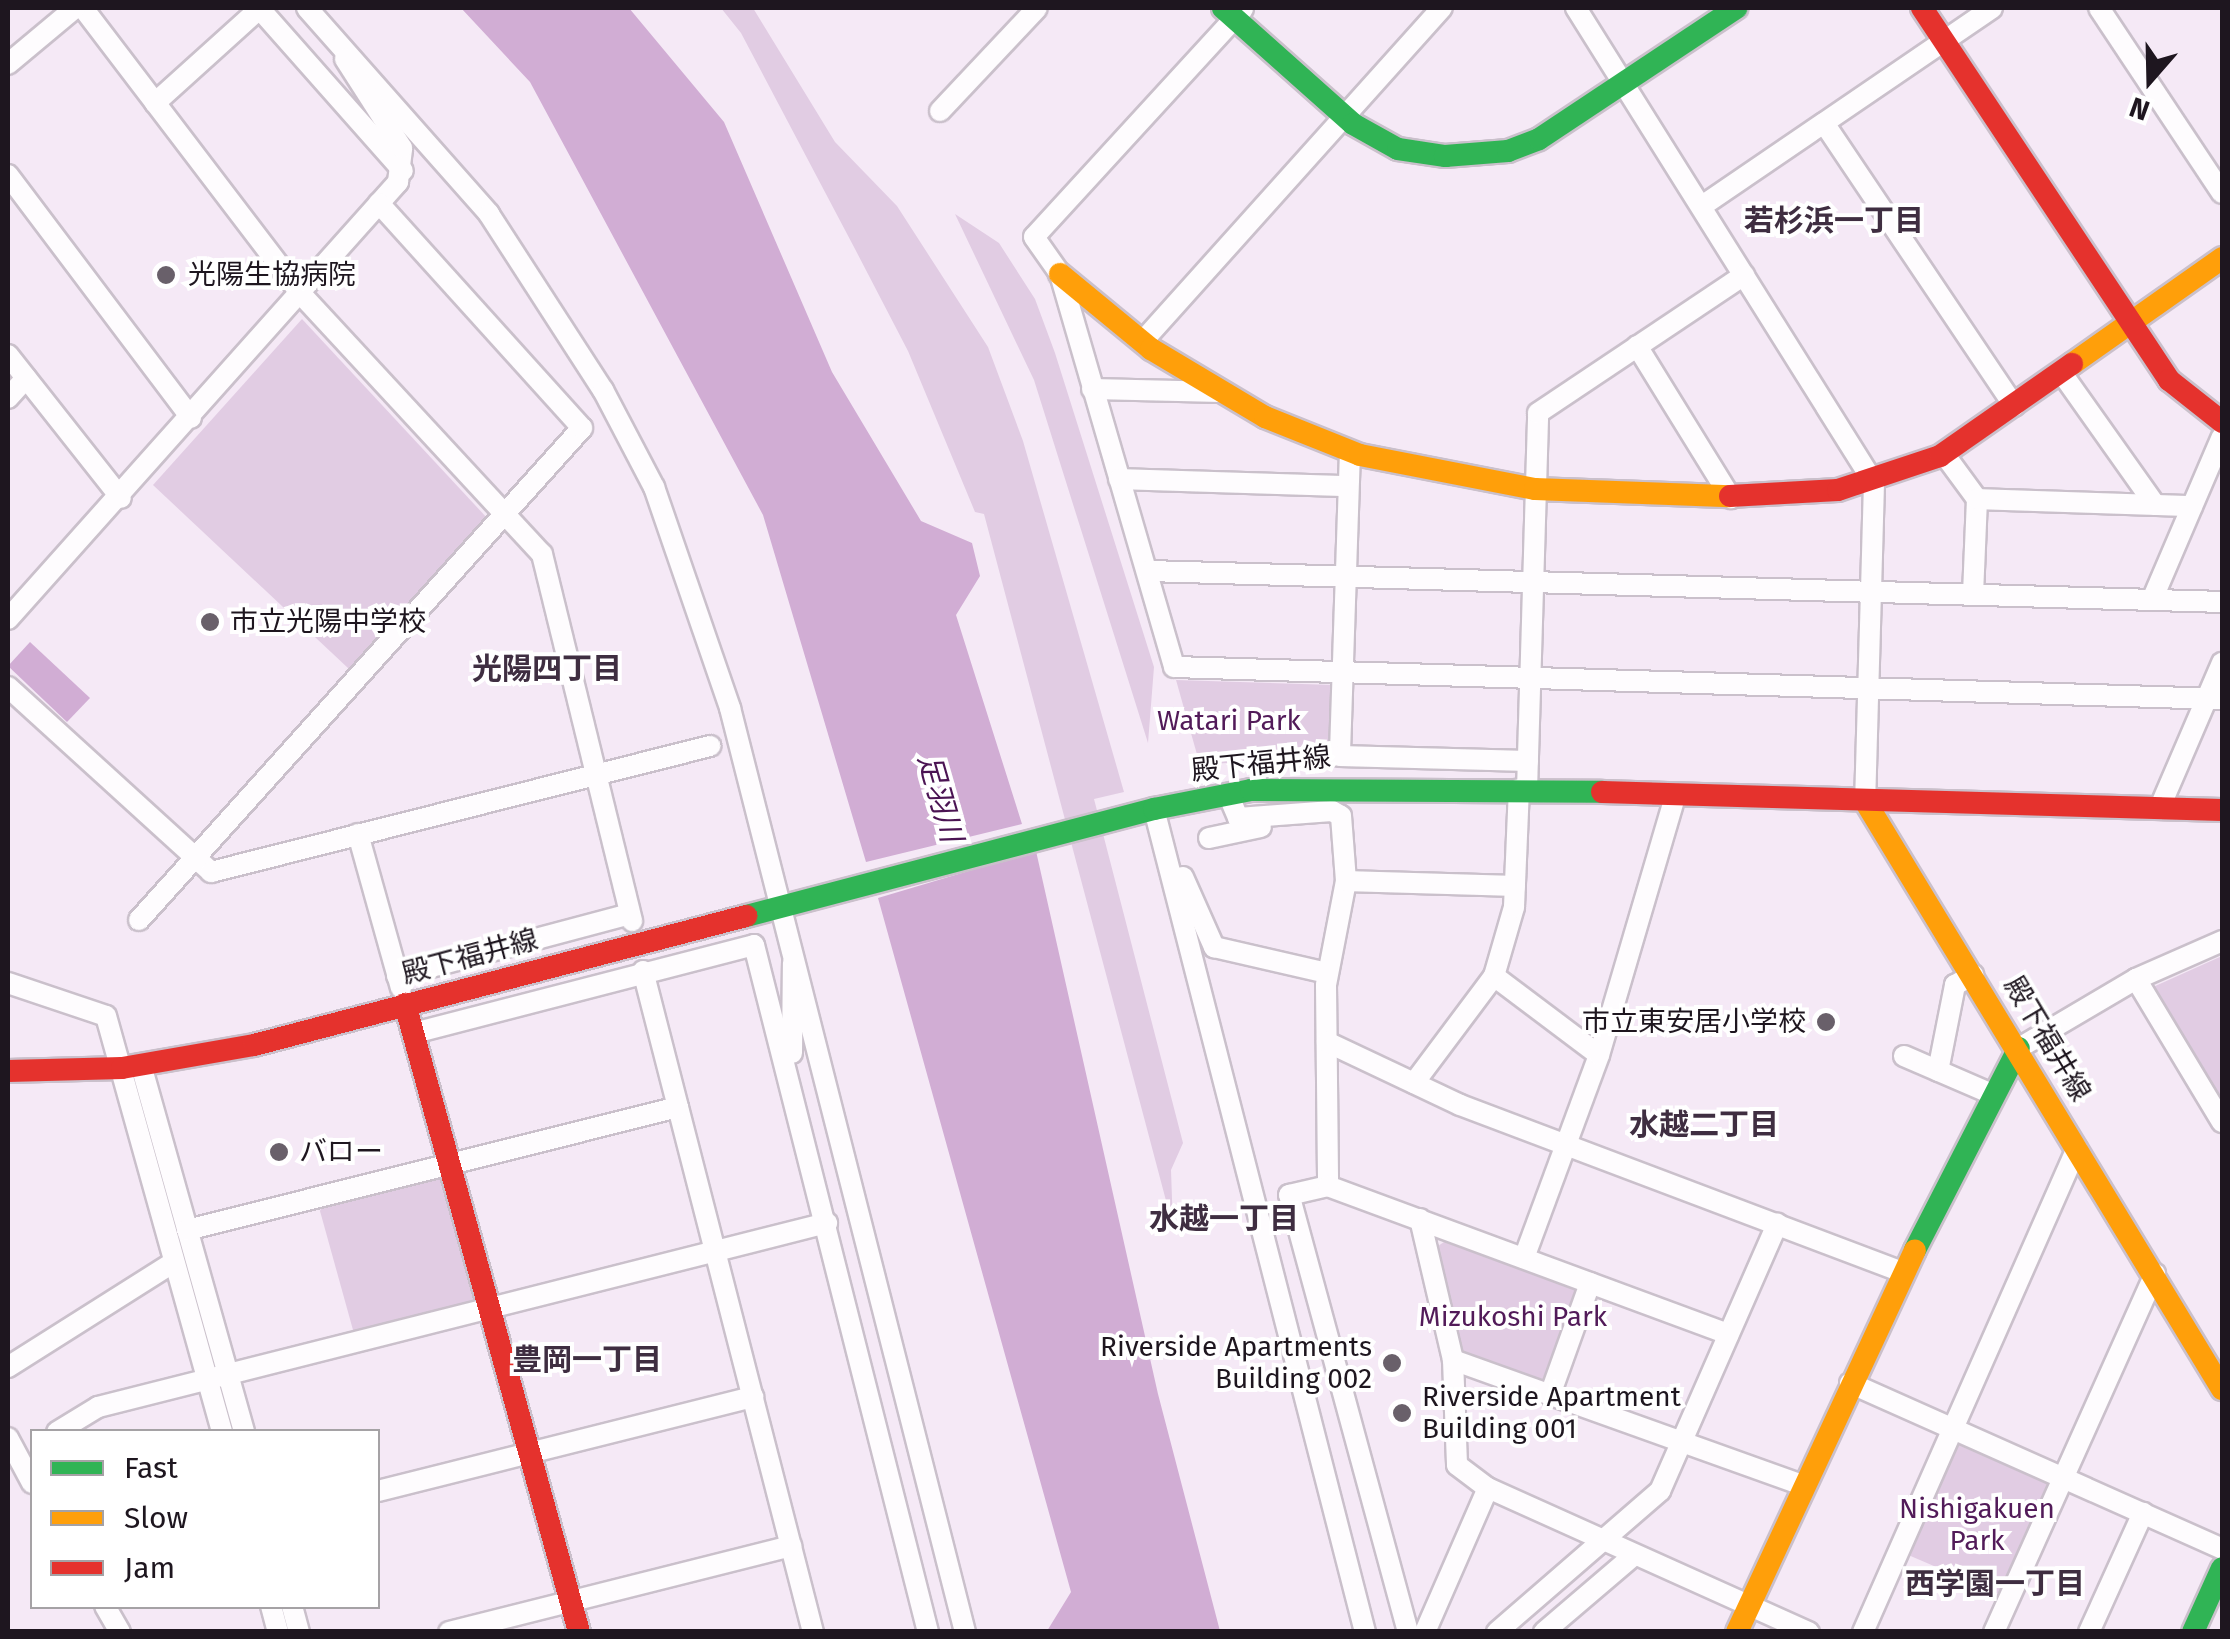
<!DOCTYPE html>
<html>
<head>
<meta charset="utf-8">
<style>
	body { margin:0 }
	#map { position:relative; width:2230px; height:1639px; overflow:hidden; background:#f5e9f6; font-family:"Fira Sans","Noto Sans JP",sans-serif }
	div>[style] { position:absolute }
	.green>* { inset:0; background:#e1cce3 }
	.water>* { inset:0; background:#d1add4 }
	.roads { filter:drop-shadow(2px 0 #cac0cb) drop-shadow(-2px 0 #cac0cb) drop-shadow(0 2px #cac0cb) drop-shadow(0 -2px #cac0cb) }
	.street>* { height:20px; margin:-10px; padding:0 10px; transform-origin:10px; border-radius:10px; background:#fefcfe }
	.fast>* { height:22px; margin:-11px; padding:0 11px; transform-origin:11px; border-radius:11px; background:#30b455 }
	.slow>* { height:22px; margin:-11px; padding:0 11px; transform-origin:11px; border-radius:11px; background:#ff9f0a }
	.jam>* { height:22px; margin:-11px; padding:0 11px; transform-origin:11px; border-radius:11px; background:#e5322d }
	.dots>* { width:28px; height:28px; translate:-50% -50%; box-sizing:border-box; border:5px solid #fff; border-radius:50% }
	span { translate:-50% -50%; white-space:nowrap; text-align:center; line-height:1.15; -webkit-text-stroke:8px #fff; paint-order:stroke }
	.poi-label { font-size:28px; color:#1e161f }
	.left { translate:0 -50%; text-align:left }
	.right { translate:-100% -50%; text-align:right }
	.park-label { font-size:28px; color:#521b59 }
	.street-label { font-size:28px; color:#1e161f }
	.neighbourhood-label { font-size:30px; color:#3f2e41; font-weight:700 }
	.water-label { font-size:30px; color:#4b1453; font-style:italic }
	.frame { position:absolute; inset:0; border:10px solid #1e161f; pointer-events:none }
	.legend { position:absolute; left:30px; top:1429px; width:350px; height:180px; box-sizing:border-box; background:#fff; border:2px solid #a5a2a5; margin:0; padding:12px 18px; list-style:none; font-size:30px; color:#1e161f }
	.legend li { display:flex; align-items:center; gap:20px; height:50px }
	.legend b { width:50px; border:2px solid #a5a2a5 }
	.north { position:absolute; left:2100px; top:30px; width:100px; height:100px; -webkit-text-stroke:8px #fff; paint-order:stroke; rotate:200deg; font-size:28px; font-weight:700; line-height:40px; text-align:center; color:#1e161f }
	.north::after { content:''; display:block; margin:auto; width:35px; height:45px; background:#1e161f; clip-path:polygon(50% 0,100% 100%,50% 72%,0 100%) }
</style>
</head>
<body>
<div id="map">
	<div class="green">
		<div style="clip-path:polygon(721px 8px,753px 8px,835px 142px,897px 206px,988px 347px,1023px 441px,1124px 792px,1094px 799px,1183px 1143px,1171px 1170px,1173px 1227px,984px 514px,975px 512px,908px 351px,855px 249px,741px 33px)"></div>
		<div style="clip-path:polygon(955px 214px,999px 243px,1035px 299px,1055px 353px,1154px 667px,1148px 743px,1034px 380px)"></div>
		<div style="clip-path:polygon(302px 319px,488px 519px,349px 669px,153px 485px)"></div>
		<div style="clip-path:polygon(1176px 680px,1334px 685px,1332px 755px,1200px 765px)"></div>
		<div style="clip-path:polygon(2222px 956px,2222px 1099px,2153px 987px)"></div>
		<div style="clip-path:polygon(434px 1174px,443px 1178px,476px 1299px,361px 1333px,353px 1330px,320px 1211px,323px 1203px)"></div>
		<div style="clip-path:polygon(1450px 1238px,1582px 1288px,1546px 1384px,1462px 1353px,1438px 1246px)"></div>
		<div style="clip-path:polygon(1961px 1441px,2052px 1482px,2001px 1595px,1906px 1554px)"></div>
	</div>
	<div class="water">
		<div style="clip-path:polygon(461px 8px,629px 8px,724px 122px,832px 372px,921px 521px,972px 543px,980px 576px,956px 615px,1022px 824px,866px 862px,763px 515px,530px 82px)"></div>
		<div style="clip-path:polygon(30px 642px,90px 698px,67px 722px,8px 666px)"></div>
		<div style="clip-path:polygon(1036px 851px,1158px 1394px,1220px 1631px,1047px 1631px,1071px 1592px,878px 898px)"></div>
	</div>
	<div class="roads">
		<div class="street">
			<div style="left:83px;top:8px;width:358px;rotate:52.7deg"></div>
			<div style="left:300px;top:293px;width:356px;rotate:47.2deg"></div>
			<div style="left:542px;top:554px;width:378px;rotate:76.2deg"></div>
			<div style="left:259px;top:8px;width:217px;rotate:48.5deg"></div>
			<div style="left:307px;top:8px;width:275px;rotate:48.5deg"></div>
			<div style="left:489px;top:214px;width:210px;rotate:57.1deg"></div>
			<div style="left:603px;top:390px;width:110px;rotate:62.3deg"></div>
			<div style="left:654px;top:487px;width:234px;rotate:71deg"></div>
			<div style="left:730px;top:708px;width:953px;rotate:75.73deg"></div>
			<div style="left:1576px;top:8px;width:561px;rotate:57.9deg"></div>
			<div style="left:1874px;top:483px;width:318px;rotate:91.6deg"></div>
			<div style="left:2099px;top:8px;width:222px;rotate:56.4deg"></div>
			<div style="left:1243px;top:9px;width:309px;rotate:132.5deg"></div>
			<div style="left:1034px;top:237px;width:45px;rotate:54.9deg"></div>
			<div style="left:1060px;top:274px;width:409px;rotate:73.8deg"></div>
			<div style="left:1174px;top:667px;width:1048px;rotate:1.75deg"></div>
			<div style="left:8px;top:64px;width:87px;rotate:-39.9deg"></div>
			<div style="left:155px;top:103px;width:142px;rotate:-42.1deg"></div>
			<div style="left:940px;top:111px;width:141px;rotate:-46.7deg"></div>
			<div style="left:1824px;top:123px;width:341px;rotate:56.1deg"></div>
			<div style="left:8px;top:175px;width:304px;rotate:53deg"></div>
			<div style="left:1702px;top:206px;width:351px;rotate:-34.3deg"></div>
			<div style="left:1142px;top:342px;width:449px;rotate:-48.1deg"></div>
			<div style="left:1637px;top:346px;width:179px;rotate:58.3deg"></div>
			<div style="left:8px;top:355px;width:182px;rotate:51.7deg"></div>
			<div style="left:2061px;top:372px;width:163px;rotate:54.7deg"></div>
			<div style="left:1092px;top:389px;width:130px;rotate:1.3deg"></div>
			<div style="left:8px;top:398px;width:27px;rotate:-48deg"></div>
			<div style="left:1350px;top:451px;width:305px;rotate:91.9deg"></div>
			<div style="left:1340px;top:756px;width:188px;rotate:1.5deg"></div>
			<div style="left:1944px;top:454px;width:56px;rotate:53.7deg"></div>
			<div style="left:1977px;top:499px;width:95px;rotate:92.4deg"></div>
			<div style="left:1119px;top:479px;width:229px;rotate:1.8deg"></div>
			<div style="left:1977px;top:499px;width:215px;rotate:1.9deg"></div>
			<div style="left:1148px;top:571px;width:1074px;rotate:1.65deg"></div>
			<div style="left:2152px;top:600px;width:177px;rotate:-66.8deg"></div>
			<div style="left:8px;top:619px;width:586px;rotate:-48.25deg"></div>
			<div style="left:398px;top:182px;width:34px;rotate:-83deg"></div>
			<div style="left:402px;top:148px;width:106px;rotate:-122.6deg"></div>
			<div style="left:8px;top:687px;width:275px;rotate:42.3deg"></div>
			<div style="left:211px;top:872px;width:515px;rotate:-14.17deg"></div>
			<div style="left:1527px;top:790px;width:377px;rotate:-88.3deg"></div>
			<div style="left:1538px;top:413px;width:248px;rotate:-33.8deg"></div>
			<div style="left:1228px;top:794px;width:26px;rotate:67deg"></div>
			<div style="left:1238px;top:818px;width:94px;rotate:-4.3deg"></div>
			<div style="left:1332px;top:811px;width:10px;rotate:29deg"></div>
			<div style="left:1341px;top:816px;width:65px;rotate:85.6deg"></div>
			<div style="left:1346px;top:881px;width:106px;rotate:100.9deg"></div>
			<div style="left:1326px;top:985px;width:201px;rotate:89.4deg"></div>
			<div style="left:2160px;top:807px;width:157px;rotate:-66.7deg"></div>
			<div style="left:1154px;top:809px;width:850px;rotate:75.62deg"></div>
			<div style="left:358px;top:834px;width:160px;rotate:74.4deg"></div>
			<div style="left:1209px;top:838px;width:53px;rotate:-11.9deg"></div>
			<div style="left:1183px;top:877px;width:77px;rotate:66.1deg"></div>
			<div style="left:1214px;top:947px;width:116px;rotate:13deg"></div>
			<div style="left:1346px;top:881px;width:169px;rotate:1.7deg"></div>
			<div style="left:139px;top:920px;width:662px;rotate:-48deg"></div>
			<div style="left:582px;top:428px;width:303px;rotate:-132.1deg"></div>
			<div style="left:643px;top:971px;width:683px;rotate:75.58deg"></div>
			<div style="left:397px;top:976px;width:241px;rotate:-14.9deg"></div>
			<div style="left:1494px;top:976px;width:131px;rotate:37deg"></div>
			<div style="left:2136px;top:979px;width:167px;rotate:59deg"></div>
			<div style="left:8px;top:983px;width:103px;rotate:18.6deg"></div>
			<div style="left:106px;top:1016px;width:432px;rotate:74.4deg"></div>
			<div style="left:414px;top:1033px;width:351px;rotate:-14.5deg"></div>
			<div style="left:754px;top:945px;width:709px;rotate:75.79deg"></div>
			<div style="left:1327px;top:1042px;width:147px;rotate:25.3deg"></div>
			<div style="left:1460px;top:1105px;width:473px;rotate:20.7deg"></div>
			<div style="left:2019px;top:1048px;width:136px;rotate:-30.5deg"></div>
			<div style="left:2136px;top:979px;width:94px;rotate:-23.8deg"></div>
			<div style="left:792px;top:1053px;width:90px;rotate:-89.4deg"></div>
			<div style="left:1904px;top:1056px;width:98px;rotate:23.4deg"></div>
			<div style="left:141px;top:1065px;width:381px;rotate:74.3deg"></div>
			<div style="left:1938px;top:1071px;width:88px;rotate:-78.8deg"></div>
			<div style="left:1955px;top:985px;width:21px;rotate:-29deg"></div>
			<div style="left:1414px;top:1083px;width:134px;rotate:-53.2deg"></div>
			<div style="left:1494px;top:976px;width:72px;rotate:-73.8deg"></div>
			<div style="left:1514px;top:907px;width:118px;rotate:-87.6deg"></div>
			<div style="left:1420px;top:1219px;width:145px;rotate:76.8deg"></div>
			<div style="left:1453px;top:1360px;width:105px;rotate:87.8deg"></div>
			<div style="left:1457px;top:1465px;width:39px;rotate:37deg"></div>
			<div style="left:187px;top:1230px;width:506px;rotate:-14.06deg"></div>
			<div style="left:1524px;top:1258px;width:216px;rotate:-69.7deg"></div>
			<div style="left:1599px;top:1055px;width:272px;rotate:-73.6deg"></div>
			<div style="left:1453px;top:1360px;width:371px;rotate:19.7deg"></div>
			<div style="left:8px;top:1367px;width:196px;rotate:-32.3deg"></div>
			<div style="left:1850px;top:1383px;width:407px;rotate:24deg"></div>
			<div style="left:1550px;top:1395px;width:119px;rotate:-70.3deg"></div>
			<div style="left:57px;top:1432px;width:48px;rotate:-31.4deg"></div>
			<div style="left:98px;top:1407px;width:752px;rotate:-14.17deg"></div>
			<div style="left:8px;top:1438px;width:51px;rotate:61.9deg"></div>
			<div style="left:378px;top:1491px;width:387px;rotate:-14.1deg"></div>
			<div style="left:105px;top:1606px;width:30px;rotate:60deg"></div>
			<div style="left:271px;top:1606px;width:27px;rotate:75deg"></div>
			<div style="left:292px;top:1606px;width:27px;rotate:75deg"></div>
			<div style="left:449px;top:1632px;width:353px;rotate:-14.1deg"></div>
			<div style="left:1408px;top:1632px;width:453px;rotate:-105.2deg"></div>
			<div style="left:1289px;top:1195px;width:40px;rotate:-13deg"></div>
			<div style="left:1328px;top:1186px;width:427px;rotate:20.3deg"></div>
			<div style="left:1425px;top:1632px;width:157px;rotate:-66.4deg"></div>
			<div style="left:1488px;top:1488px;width:352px;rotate:24.2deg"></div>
			<div style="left:1497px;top:1632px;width:216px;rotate:-40.9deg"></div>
			<div style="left:1660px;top:1491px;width:292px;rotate:-66.3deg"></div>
			<div style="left:1544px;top:1632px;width:118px;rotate:-40.5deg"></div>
			<div style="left:1863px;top:1632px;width:529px;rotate:-66.15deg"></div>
			<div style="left:1994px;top:1632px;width:393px;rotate:-65.8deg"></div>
			<div style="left:2089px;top:1632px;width:131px;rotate:-65.6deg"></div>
		</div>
		<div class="fast">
			<div style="left:1223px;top:8px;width:174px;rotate:41.7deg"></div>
			<div style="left:1353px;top:124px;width:51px;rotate:29.1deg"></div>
			<div style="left:1398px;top:149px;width:48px;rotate:8.5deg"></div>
			<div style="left:1445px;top:156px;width:63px;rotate:-4.5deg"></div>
			<div style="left:1508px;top:151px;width:33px;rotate:-21deg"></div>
			<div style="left:1539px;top:139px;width:237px;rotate:-33.6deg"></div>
			<div style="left:746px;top:916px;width:422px;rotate:-14.7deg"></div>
			<div style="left:1154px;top:809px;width:99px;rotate:-11.1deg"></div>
			<div style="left:1251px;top:790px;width:351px;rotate:0.3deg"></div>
			<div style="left:1915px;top:1250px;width:227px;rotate:-62.8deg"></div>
			<div style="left:2193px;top:1632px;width:70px;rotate:-65.6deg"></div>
		</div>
		<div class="slow">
			<div style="left:1060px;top:274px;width:118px;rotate:39.5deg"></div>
			<div style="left:1151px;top:349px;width:133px;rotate:30.8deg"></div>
			<div style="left:1265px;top:417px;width:102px;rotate:21.8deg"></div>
			<div style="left:1360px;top:455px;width:178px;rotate:11deg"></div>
			<div style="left:1535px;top:489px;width:195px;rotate:2.1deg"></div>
			<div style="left:2072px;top:364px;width:184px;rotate:-35.2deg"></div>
			<div style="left:1865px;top:801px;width:688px;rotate:58.74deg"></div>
			<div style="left:1737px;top:1632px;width:421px;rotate:-65deg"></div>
		</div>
		<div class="jam">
			<div style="left:1922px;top:8px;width:447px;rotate:56.4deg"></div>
			<div style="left:2169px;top:380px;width:68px;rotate:38.4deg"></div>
			<div style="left:1730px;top:496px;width:108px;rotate:-3.2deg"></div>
			<div style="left:1838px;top:490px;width:108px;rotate:-18.4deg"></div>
			<div style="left:1940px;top:456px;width:161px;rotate:-34.9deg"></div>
			<div style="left:1602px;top:792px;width:620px;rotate:1.66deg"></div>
			<div style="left:405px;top:1004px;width:652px;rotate:74.51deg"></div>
			<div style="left:8px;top:1071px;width:114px;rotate:-1.5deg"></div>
			<div style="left:122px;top:1068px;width:134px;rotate:-9.9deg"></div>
			<div style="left:254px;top:1045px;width:509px;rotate:-14.69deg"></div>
		</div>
	</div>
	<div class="dots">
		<div style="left:166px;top:275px;background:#69606a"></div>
		<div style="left:210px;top:622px;background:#69606a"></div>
		<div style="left:1826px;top:1022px;background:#69606a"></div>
		<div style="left:279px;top:1152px;background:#69606a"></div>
		<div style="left:1392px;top:1363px;background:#69606a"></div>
		<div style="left:1402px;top:1413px;background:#69606a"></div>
	</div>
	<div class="poi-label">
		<span class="left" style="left:188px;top:275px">光陽生協病院</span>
		<span class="left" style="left:230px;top:622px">市立光陽中学校</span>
		<span class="right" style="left:1806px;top:1022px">市立東安居小学校</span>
		<span class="left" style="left:299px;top:1152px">バロー</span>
		<span class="right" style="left:1372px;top:1363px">Riverside Apartments<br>Building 002</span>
		<span class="left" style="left:1422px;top:1413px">Riverside Apartment<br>Building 001</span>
	</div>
	<div class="park-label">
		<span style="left:1229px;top:721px">Watari Park</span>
		<span style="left:1513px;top:1317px">Mizukoshi Park</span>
		<span style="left:1977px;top:1525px">Nishigakuen<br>Park</span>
	</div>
	<div class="street-label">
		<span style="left:1261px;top:764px;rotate:-6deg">殿下福井線</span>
		<span style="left:470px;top:957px;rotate:-15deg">殿下福井線</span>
		<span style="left:2047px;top:1039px;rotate:59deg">殿下福井線</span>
	</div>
	<div class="neighbourhood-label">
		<span style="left:1834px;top:221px">若杉浜一丁目</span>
		<span style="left:547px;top:669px">光陽四丁目</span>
		<span style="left:1704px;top:1125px">水越二丁目</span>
		<span style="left:1224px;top:1219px">水越一丁目</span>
		<span style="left:587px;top:1360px">豊岡一丁目</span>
		<span style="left:1995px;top:1584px">西学園一丁目</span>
	</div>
	<div class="water-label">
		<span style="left:940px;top:798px;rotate:74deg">足羽川</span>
	</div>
	<div class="frame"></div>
	<ul class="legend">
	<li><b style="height:12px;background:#30b455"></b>Fast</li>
	<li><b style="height:12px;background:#ff9f0a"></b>Slow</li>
	<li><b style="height:12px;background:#e5322d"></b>Jam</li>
	</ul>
	<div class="north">N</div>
</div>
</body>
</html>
